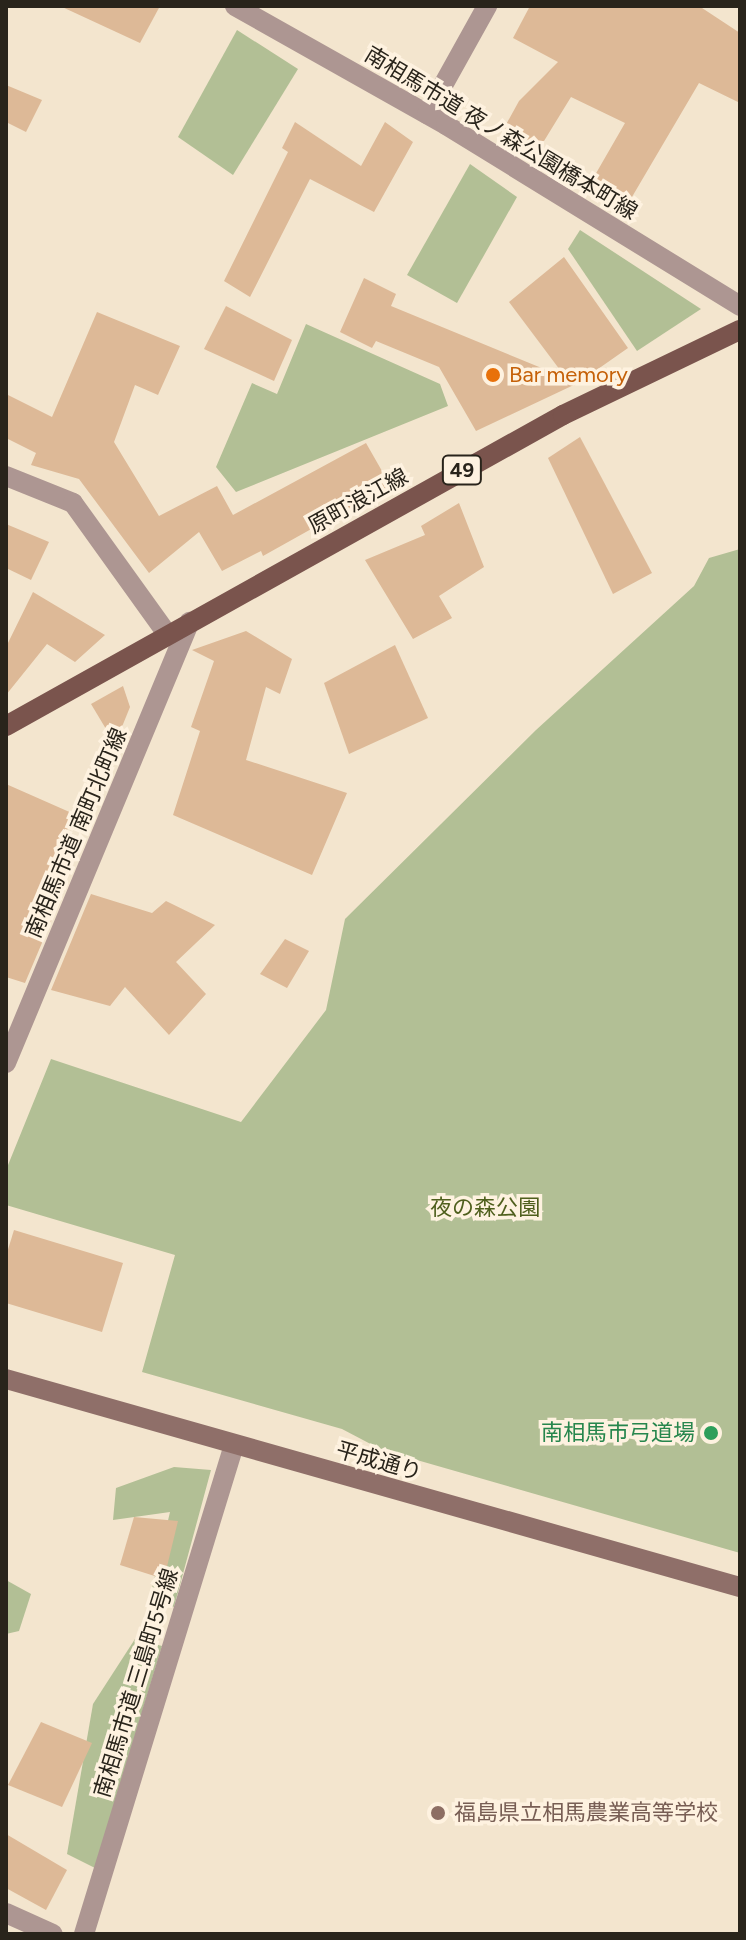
<!DOCTYPE html>
<html>
<head>
<meta charset="utf-8">
<style>
	body { margin:0 }
	#map { position:relative; width:746px; height:1940px; overflow:hidden; background:#f3e5ce; font-family:Figtree,"Noto Sans JP",sans-serif }
	div>[style] { position:absolute }
	.green>* { inset:0; background:#b2bf95 }
	.building>* { inset:0; background:#ddb997 }
	.street>* { height:20px; margin:-10px; padding:0 10px; transform-origin:10px; border-radius:10px; background:#ad9692 }
	.secondary>* { height:20px; margin:-10px; padding:0 10px; transform-origin:10px; border-radius:10px; background:#8f6f69 }
	.primary>* { height:20px; margin:-10px; padding:0 10px; transform-origin:10px; border-radius:10px; background:#7a544d }
	.dots>* { width:22px; height:22px; translate:-50% -50%; box-sizing:border-box; border:4px solid #fef2e0; border-radius:50% }
	span { translate:-50% -50%; white-space:nowrap; text-align:center; line-height:1.15; -webkit-text-stroke:7px #fef2e0; paint-order:stroke }
	.shield-label span { padding:2px 6px; background:#fef2e0; border:2px solid; border-radius:6px; -webkit-text-stroke-width:0 }
	.shield-label { font-size:20px; color:#29241b; font-weight:700 }
	.street-label { font-size:22px; color:#29241b }
	.food-label { font-size:22px; color:#c56008 }
	.left { translate:0 -50%; text-align:left }
	.park-label { font-size:22px; color:#4f5f1d }
	.leisure-label { font-size:22px; color:#27864d }
	.right { translate:-100% -50%; text-align:right }
	.education-label { font-size:22px; color:#785e54 }
	.frame { position:absolute; inset:0; border:8px solid #29241b; pointer-events:none }
</style>
</head>
<body>
<div id="map">
	<div class="green">
		<div style="clip-path:polygon(237px 30px,298px 69px,233px 175px,178px 137px)"></div>
		<div style="clip-path:polygon(470px 164px,517px 197px,457px 303px,407px 275px)"></div>
		<div style="clip-path:polygon(580px 230px,701px 309px,637px 351px,568px 249px)"></div>
		<div style="clip-path:polygon(306px 324px,440px 384px,448px 406px,236px 492px,216px 467px,252px 383px,277px 394px)"></div>
		<div style="clip-path:polygon(740px 549px,740px 1553px,382px 1450px,342px 1429px,142px 1372px,175px 1255px,6px 1205px,6px 1170px,51px 1059px,241px 1122px,326px 1010px,345px 919px,536px 730px,694px 586px,709px 558px)"></div>
		<div style="clip-path:polygon(174px 1467px,211px 1470px,174px 1607px,150px 1597px,170px 1512px,113px 1520px,116px 1488px)"></div>
		<div style="clip-path:polygon(6px 1580px,31px 1594px,19px 1631px,6px 1634px)"></div>
		<div style="clip-path:polygon(135px 1639px,162px 1646px,95px 1868px,67px 1854px,93px 1704px)"></div>
	</div>
	<div class="building">
		<div style="clip-path:polygon(60px 6px,160px 6px,140px 43px)"></div>
		<div style="clip-path:polygon(530px 6px,699px 6px,740px 33px,740px 103px,699px 83px,629px 202px,591px 182px,625px 123px,571px 97px,536px 154px,503px 130px,519px 101px,558px 62px,513px 38px)"></div>
		<div style="clip-path:polygon(6px 85px,42px 100px,26px 132px,6px 122px)"></div>
		<div style="clip-path:polygon(295px 122px,361px 166px,385px 122px,413px 142px,374px 212px,310px 179px,250px 297px,224px 281px,288px 152px,282px 148px)"></div>
		<div style="clip-path:polygon(564px 257px,628px 348px,578px 383px,476px 431px,439px 367px,376px 341px,372px 348px,340px 332px,364px 278px,396px 294px,391px 306px,566px 378px,509px 302px)"></div>
		<div style="clip-path:polygon(226px 306px,292px 340px,274px 381px,204px 349px)"></div>
		<div style="clip-path:polygon(97px 312px,180px 346px,158px 395px,135px 385px,114px 442px,159px 516px,217px 486px,233px 515px,366px 443px,390px 485px,263px 556px,261px 551px,222px 571px,199px 532px,149px 573px,79px 479px,31px 465px,36px 453px,6px 438px,6px 394px,52px 417px)"></div>
		<div style="clip-path:polygon(580px 437px,652px 573px,613px 594px,548px 458px)"></div>
		<div style="clip-path:polygon(459px 503px,484px 567px,439px 596px,452px 618px,413px 639px,365px 560px,425px 535px,421px 526px)"></div>
		<div style="clip-path:polygon(6px 524px,49px 542px,31px 580px,6px 568px)"></div>
		<div style="clip-path:polygon(33px 592px,105px 635px,75px 662px,47px 644px,6px 695px,6px 647px)"></div>
		<div style="clip-path:polygon(246px 631px,292px 659px,280px 694px,266px 687px,246px 760px,347px 793px,312px 875px,173px 815px,200px 731px,191px 727px,214px 661px,192px 650px)"></div>
		<div style="clip-path:polygon(395px 645px,428px 718px,349px 754px,324px 683px)"></div>
		<div style="clip-path:polygon(123px 686px,130px 707px,115px 744px,91px 704px)"></div>
		<div style="clip-path:polygon(6px 784px,74px 814px,50px 870px,63px 875px,60px 884px,66px 886px,25px 983px,6px 977px)"></div>
		<div style="clip-path:polygon(91px 894px,152px 913px,166px 901px,215px 925px,176px 962px,206px 994px,169px 1035px,125px 987px,110px 1006px,51px 990px)"></div>
		<div style="clip-path:polygon(285px 939px,309px 951px,287px 988px,260px 974px)"></div>
		<div style="clip-path:polygon(14px 1230px,123px 1263px,102px 1332px,6px 1303px,6px 1256px)"></div>
		<div style="clip-path:polygon(134px 1517px,178px 1521px,164px 1579px,120px 1565px)"></div>
		<div style="clip-path:polygon(41px 1722px,92px 1743px,62px 1807px,8px 1785px)"></div>
		<div style="clip-path:polygon(6px 1834px,67px 1870px,46px 1910px,6px 1888px)"></div>
	</div>
	<div class="street">
		<div style="left:235px;top:6px;width:242px;rotate:29.4deg"></div>
		<div style="left:446px;top:125px;width:345px;rotate:31.6deg"></div>
		<div style="left:427px;top:114px;width:124px;rotate:-60.9deg"></div>
		<div style="left:6px;top:476px;width:72px;rotate:21.9deg"></div>
		<div style="left:73px;top:503px;width:163px;rotate:54.3deg"></div>
		<div style="left:6px;top:1063px;width:478px;rotate:-67.4deg"></div>
		<div style="left:6px;top:1913px;width:51px;rotate:24.1deg"></div>
		<div style="left:84px;top:1934px;width:511px;rotate:-72.95deg"></div>
	</div>
	<div class="secondary">
		<div style="left:6px;top:1379px;width:763px;rotate:15.82deg"></div>
	</div>
	<div class="primary">
		<div style="left:6px;top:726px;width:638px;rotate:-29.18deg"></div>
		<div style="left:563px;top:415px;width:196px;rotate:-25.7deg"></div>
	</div>
	<div class="dots">
		<div style="left:493px;top:375px;background:#e8710a"></div>
		<div style="left:711px;top:1433px;background:#2e9e5b"></div>
		<div style="left:438px;top:1813px;background:#8d6e63"></div>
	</div>
	<div class="shield-label">
		<span style="left:462px;top:470px">49</span>
	</div>
	<div class="street-label">
		<span style="left:501px;top:133px;rotate:31deg">南相馬市道 夜ノ森公園橋本町線</span>
		<span style="left:358px;top:501px;rotate:-29deg">原町浪江線</span>
		<span style="left:76px;top:833px;rotate:-67deg">南相馬市道 南町北町線</span>
		<span style="left:379px;top:1461px;rotate:16deg">平成通り</span>
		<span style="left:136px;top:1683px;rotate:-73deg">南相馬市道 三島町5号線</span>
	</div>
	<div class="food-label">
		<span class="left" style="left:509px;top:375px">Bar memory</span>
	</div>
	<div class="park-label">
		<span style="left:485px;top:1208px">夜の森公園</span>
	</div>
	<div class="leisure-label">
		<span class="right" style="left:695px;top:1433px">南相馬市弓道場</span>
	</div>
	<div class="education-label">
		<span class="left" style="left:454px;top:1813px">福島県立相馬農業高等学校</span>
	</div>
	<div class="frame"></div>
</div>
</body>
</html>
